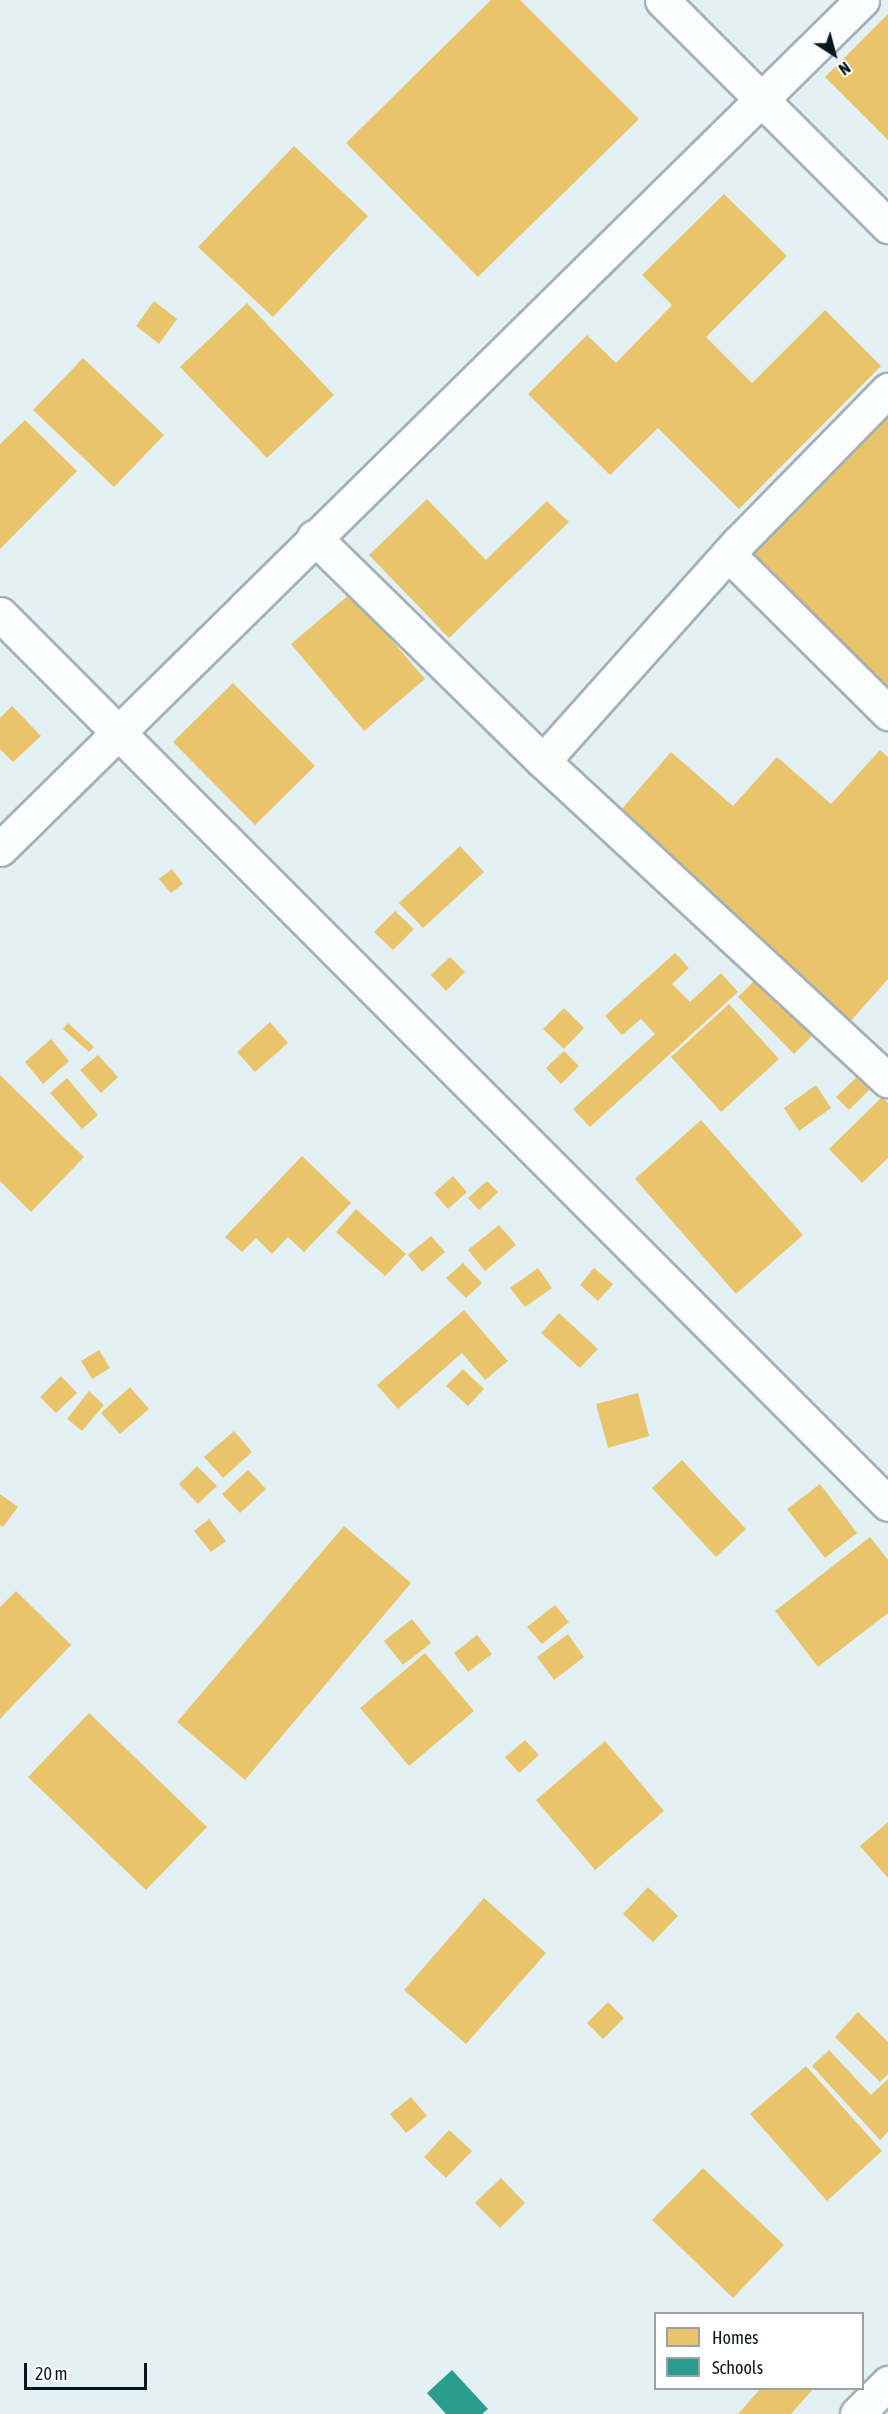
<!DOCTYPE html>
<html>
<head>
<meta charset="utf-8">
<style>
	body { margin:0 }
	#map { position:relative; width:888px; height:2414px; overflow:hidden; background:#e3f1f5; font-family:"Asap Condensed",sans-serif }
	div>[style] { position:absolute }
	.homes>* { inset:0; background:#e9c46a }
	.schools>* { inset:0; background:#2a9d8f }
	.roads { filter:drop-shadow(2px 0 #a3b1b5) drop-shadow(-2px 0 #a3b1b5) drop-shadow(0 2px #a3b1b5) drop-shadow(0 -2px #a3b1b5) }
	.minor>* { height:33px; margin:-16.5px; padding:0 16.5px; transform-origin:16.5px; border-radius:16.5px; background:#fbfdfe }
	.tertiary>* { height:33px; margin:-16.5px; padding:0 16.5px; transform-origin:16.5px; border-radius:16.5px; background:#fbfdfe }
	span { translate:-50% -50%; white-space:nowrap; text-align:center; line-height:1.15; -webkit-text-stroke:6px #fff; paint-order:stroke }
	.legend { position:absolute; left:654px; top:2312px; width:210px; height:78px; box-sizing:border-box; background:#fff; border:2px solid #9ca2a4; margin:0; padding:8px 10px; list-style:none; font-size:18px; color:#07171b }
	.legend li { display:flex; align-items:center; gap:12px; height:30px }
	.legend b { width:30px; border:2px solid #9ca2a4 }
	.north { position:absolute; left:804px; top:24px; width:60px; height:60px; -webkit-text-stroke:4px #fff; paint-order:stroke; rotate:144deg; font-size:16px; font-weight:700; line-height:24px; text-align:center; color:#07171b }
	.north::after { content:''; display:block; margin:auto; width:21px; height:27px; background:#07171b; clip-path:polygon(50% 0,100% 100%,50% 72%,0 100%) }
	.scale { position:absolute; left:24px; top:2363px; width:123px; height:27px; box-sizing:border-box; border:3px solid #07171b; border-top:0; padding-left:8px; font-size:18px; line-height:21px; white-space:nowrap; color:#07171b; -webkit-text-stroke:4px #fff; paint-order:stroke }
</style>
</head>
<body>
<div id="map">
	<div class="homes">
		<div style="clip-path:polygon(491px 0,520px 0,639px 119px,478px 277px,346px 143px)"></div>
		<div style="clip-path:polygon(888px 14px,888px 140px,825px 77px)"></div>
		<div style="clip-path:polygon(294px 146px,368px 216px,273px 317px,198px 247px)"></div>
		<div style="clip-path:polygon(724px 194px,787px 256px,706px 337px,752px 383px,825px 310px,881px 366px,739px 509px,658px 428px,610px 475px,528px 394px,587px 335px,616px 363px,672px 305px,642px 275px)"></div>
		<div style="clip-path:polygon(154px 301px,177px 319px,159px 344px,136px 326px)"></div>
		<div style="clip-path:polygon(247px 303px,334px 395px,267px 458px,180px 367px)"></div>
		<div style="clip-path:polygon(83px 358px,164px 435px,114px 487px,33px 410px)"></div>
		<div style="clip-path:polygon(888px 410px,888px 695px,738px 549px)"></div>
		<div style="clip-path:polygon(25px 420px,77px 471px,0 549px,0 444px)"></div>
		<div style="clip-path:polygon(427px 499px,486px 560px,547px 501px,569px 522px,449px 638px,369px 555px)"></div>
		<div style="clip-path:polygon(351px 593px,425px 679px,364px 731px,291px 644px)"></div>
		<div style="clip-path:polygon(233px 683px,315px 766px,255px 825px,173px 742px)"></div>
		<div style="clip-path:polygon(12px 706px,41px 736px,13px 762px,0 749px,0 718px)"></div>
		<div style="clip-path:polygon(880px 750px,888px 757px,888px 979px,849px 1023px,620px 811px,671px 752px,733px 806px,777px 757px,831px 804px)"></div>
		<div style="clip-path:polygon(460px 846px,484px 872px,423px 928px,399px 903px)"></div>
		<div style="clip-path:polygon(172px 869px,183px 884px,171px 893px,159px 879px)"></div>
		<div style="clip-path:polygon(395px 911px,414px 929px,393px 950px,374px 932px)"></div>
		<div style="clip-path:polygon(675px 953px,689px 968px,672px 984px,690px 1002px,721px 973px,738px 992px,590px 1127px,573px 1109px,655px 1034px,641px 1019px,622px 1035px,605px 1016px)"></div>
		<div style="clip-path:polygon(450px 957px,465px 972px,446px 991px,431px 975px)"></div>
		<div style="clip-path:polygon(760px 975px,817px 1031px,794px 1054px,738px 997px)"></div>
		<div style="clip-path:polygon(729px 1004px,779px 1059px,721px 1112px,671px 1057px)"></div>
		<div style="clip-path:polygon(564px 1008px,584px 1028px,564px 1049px,543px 1029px)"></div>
		<div style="clip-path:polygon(270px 1022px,288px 1043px,255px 1072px,237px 1052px)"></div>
		<div style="clip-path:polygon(68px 1023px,94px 1047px,89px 1052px,63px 1029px)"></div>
		<div style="clip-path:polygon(51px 1039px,69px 1061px,43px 1084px,25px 1062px)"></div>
		<div style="clip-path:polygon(564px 1051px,579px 1066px,561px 1084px,546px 1068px)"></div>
		<div style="clip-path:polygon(98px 1055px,118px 1077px,101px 1093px,80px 1070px)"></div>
		<div style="clip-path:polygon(862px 1072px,875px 1084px,849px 1110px,836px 1097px)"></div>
		<div style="clip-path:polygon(0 1075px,84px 1157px,31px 1212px,0 1181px)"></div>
		<div style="clip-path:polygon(67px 1078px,98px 1115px,82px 1129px,50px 1093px)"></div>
		<div style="clip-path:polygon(816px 1085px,831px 1108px,799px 1131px,784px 1108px)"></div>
		<div style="clip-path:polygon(882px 1097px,888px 1103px,888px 1158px,862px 1183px,829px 1149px)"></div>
		<div style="clip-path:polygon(701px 1120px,803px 1235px,736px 1294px,635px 1179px)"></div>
		<div style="clip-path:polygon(302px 1156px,351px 1203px,304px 1252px,288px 1237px,272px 1254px,256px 1238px,242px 1252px,225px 1237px)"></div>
		<div style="clip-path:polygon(453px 1176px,467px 1192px,448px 1209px,434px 1193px)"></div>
		<div style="clip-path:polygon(487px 1181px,498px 1192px,479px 1210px,468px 1198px)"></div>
		<div style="clip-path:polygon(356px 1209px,406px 1254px,385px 1276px,336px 1232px)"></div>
		<div style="clip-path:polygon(499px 1225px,516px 1245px,485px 1271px,468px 1250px)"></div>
		<div style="clip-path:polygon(431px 1236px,445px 1252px,422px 1272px,408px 1255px)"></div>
		<div style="clip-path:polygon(463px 1263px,482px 1283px,466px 1298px,446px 1278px)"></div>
		<div style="clip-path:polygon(538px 1268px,552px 1288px,525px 1307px,510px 1288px)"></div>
		<div style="clip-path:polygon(594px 1268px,613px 1284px,598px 1301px,580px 1285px)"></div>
		<div style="clip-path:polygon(464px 1310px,508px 1361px,485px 1380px,462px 1353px,398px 1409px,377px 1385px)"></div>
		<div style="clip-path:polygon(559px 1313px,598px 1349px,580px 1368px,541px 1333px)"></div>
		<div style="clip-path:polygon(99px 1350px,110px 1368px,92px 1379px,81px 1361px)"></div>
		<div style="clip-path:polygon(463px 1369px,484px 1389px,468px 1406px,446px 1386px)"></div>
		<div style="clip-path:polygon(61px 1376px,77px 1393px,56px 1413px,40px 1397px)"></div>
		<div style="clip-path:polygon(130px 1387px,149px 1409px,120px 1434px,101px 1413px)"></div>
		<div style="clip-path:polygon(89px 1391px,104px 1405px,82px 1431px,67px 1419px)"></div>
		<div style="clip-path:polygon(638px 1393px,649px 1436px,608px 1448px,596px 1404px)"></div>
		<div style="clip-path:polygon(234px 1431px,252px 1452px,223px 1478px,204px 1457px)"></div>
		<div style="clip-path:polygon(682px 1460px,746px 1529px,716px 1557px,652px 1488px)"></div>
		<div style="clip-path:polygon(197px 1466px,217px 1486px,198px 1504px,179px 1484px)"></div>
		<div style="clip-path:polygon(248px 1470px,266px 1489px,240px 1513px,222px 1494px)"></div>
		<div style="clip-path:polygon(820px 1484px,857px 1533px,825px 1558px,787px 1509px)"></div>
		<div style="clip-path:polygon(0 1494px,18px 1507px,3px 1527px,0 1525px)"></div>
		<div style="clip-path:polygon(209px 1519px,226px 1541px,211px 1552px,194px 1531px)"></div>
		<div style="clip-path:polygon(344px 1526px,411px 1583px,245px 1780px,177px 1722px)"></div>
		<div style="clip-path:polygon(870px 1537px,888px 1560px,888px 1613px,818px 1667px,775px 1611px)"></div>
		<div style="clip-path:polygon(16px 1591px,71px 1645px,0 1719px,0 1607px)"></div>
		<div style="clip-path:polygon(555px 1605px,569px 1622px,542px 1644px,527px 1627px)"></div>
		<div style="clip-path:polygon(412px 1619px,431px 1643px,403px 1665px,384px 1641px)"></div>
		<div style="clip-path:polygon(568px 1634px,584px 1657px,554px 1680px,537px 1657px)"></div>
		<div style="clip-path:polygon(477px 1635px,492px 1654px,468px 1672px,454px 1653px)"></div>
		<div style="clip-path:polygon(425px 1653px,474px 1711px,409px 1766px,360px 1708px)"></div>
		<div style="clip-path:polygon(89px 1713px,207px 1827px,146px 1890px,28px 1777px)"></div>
		<div style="clip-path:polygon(525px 1740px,539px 1755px,519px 1773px,505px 1757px)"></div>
		<div style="clip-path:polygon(605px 1741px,664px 1811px,595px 1870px,536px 1800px)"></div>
		<div style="clip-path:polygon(888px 1822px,888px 1878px,860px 1846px)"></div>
		<div style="clip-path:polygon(648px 1887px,678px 1916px,653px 1942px,623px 1914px)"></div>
		<div style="clip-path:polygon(484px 1898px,546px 1953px,466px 2044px,404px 1990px)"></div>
		<div style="clip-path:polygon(608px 2002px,624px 2018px,603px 2039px,587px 2023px)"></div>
		<div style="clip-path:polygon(858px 2012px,888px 2042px,888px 2074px,880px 2082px,835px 2037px)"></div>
		<div style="clip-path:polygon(829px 2050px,871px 2095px,888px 2079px,888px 2132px,880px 2140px,812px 2066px)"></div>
		<div style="clip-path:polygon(806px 2066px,882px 2151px,827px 2201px,750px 2114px)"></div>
		<div style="clip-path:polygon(411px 2097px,427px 2116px,406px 2133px,390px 2114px)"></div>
		<div style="clip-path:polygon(449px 2130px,472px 2151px,446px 2178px,424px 2157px)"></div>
		<div style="clip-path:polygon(703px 2168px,784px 2245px,733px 2298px,652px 2220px)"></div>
		<div style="clip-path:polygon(501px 2178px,525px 2203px,500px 2228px,475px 2203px)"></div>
		<div style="clip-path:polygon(761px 2388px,814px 2388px,791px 2414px,738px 2414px)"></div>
	</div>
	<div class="schools">
		<div style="clip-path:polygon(452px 2370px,488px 2409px,482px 2414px,446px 2414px,427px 2393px)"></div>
	</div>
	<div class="roads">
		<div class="minor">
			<div style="left:314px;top:537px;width:320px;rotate:44.4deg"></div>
			<div style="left:543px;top:761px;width:470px;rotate:42.8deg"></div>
			<div style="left:728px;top:554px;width:226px;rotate:44.8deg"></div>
			<div style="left:0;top:614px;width:1257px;rotate:45.06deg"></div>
			<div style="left:543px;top:761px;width:294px;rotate:-48.2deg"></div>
			<div style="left:739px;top:542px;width:213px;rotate:-45.6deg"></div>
			<div style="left:0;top:849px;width:1210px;rotate:-44.56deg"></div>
			<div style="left:857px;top:2414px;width:44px;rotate:-45deg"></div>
		</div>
		<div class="tertiary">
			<div style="left:662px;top:0;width:320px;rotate:45deg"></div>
		</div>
	</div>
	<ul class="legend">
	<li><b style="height:16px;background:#e9c46a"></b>Homes</li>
	<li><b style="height:16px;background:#2a9d8f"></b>Schools</li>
	</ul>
	<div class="north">N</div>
	<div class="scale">20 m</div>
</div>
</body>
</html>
